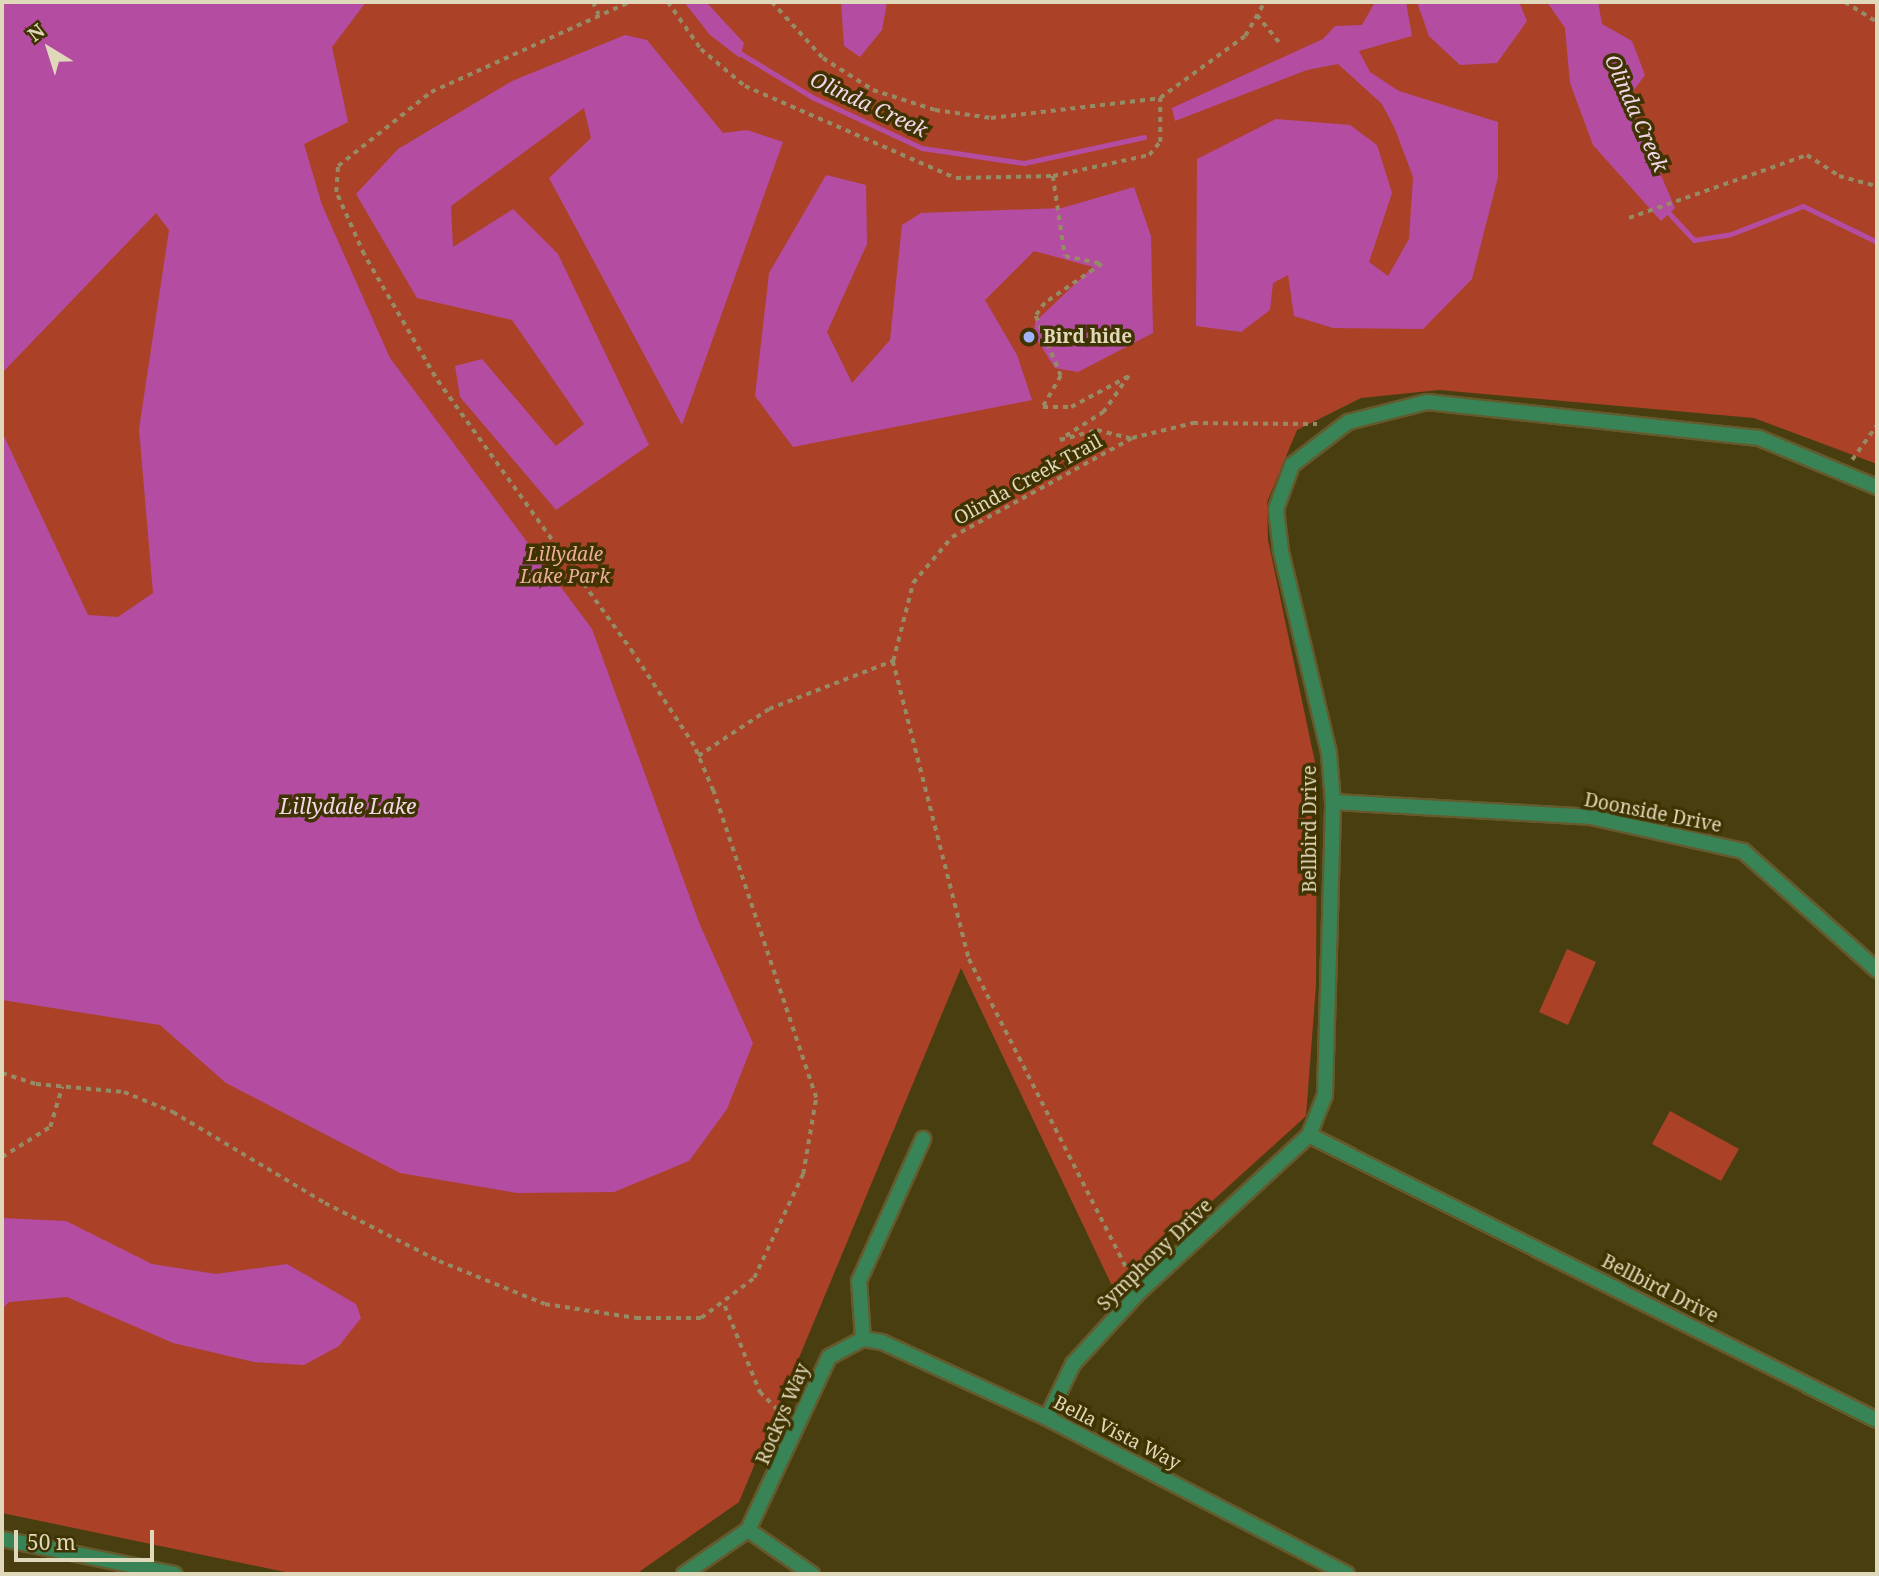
<!DOCTYPE html>
<html>
<head>
<meta charset="utf-8">
<style>
	body { margin:0 }
	#map { position:relative; width:1879px; height:1576px; overflow:hidden; background:#493e0f; font-family:"Noto Serif",serif }
	div>[style] { position:absolute }
	.green>* { inset:0; background:#ab4228 }
	.water>* { inset:0; background:#b44ca2 }
	.stream>* { height:5px; margin:-2.5px; padding:0 2.5px; transform-origin:2.5px; border-radius:2.5px; background:#b44ca2 }
	.path>* { height:3.5px; margin-top:-1.75px; transform-origin:0; background:repeating-linear-gradient(90deg,#958b65 0 5px,transparent 0 10px) }
	.roads { filter:drop-shadow(2px 0 #645a2e) drop-shadow(-2px 0 #645a2e) drop-shadow(0 2px #645a2e) drop-shadow(0 -2px #645a2e) }
	.street>* { height:14px; margin:-7px; padding:0 7px; transform-origin:7px; border-radius:7px; background:#398457 }
	.dots>* { width:19px; height:19px; translate:-50% -50%; box-sizing:border-box; border:4px solid #3f3302; border-radius:50% }
	span { translate:-50% -50%; white-space:nowrap; text-align:center; line-height:1.15; -webkit-text-stroke:7px #3f3302; paint-order:stroke }
	.poi-label { font-size:19px; color:#e0d8ba; font-weight:700 }
	.left { translate:0 -50%; text-align:left }
	.street-label { font-size:19px; color:#e0d8ba }
	.park-label { font-size:19px; color:#eeae9d; font-style:italic }
	.water-label { font-size:21px; color:#f2d7eb; font-style:italic }
	.frame { position:absolute; inset:0; border:4px solid #e0d8ba; pointer-events:none }
	.north { position:absolute; left:14px; top:14px; width:70px; height:70px; -webkit-text-stroke:5px #3f3302; paint-order:stroke; rotate:322deg; font-size:19px; font-weight:700; line-height:28px; text-align:center; color:#e0d8ba }
	.north::after { content:''; display:block; margin:auto; width:24px; height:32px; background:#e0d8ba; clip-path:polygon(50% 0,100% 100%,50% 72%,0 100%) }
	.scale { position:absolute; left:14px; top:1530px; width:140px; height:32px; box-sizing:border-box; border:4px solid #e0d8ba; border-top:0; padding-left:9px; font-size:21px; line-height:24px; white-space:nowrap; color:#e0d8ba; -webkit-text-stroke:5px #3f3302; paint-order:stroke }
</style>
</head>
<body>
<div id="map">
	<div class="green">
		<div style="clip-path:polygon(2px 2px,1877px 2px,1877px 464px,1754px 418px,1439px 390px,1361px 398px,1297px 430px,1267px 502px,1268px 540px,1317px 772px,1316px 985px,1306px 1116px,1114px 1290px,961px 968px,739px 1502px,636px 1574px,295px 1574px,2px 1513px)"></div>
		<div style="clip-path:polygon(1567px 949px,1596px 962px,1568px 1025px,1539px 1012px)"></div>
		<div style="clip-path:polygon(1670px 1111px,1739px 1149px,1721px 1181px,1652px 1144px)"></div>
	</div>
	<div class="water">
		<div style="clip-path:polygon(2px 2px,366px 2px,332px 47px,348px 122px,304px 144px,322px 205px,390px 358px,592px 629px,700px 925px,753px 1043px,727px 1109px,689px 1161px,614px 1192px,517px 1193px,400px 1173px,226px 1083px,160px 1025px,2px 1000px,2px 432px,88px 615px,118px 617px,153px 593px,139px 429px,169px 230px,156px 213px,2px 373px)"></div>
		<div style="clip-path:polygon(684px 2px,706px 2px,744px 43px,740px 58px,710px 35px)"></div>
		<div style="clip-path:polygon(841px 2px,887px 2px,882px 30px,860px 57px,844px 46px)"></div>
		<div style="clip-path:polygon(1375px 2px,1406px 2px,1412px 36px,1359px 51px,1370px 72px,1399px 91px,1498px 122px,1498px 177px,1472px 279px,1423px 329px,1333px 328px,1294px 316px,1288px 275px,1273px 283px,1270px 310px,1241px 332px,1196px 326px,1197px 159px,1276px 119px,1350px 125px,1377px 145px,1392px 193px,1369px 262px,1388px 276px,1409px 239px,1413px 177px,1395px 129px,1382px 104px,1338px 64px,1307px 70px,1175px 121px,1172px 108px,1323px 39px,1335px 26px,1362px 25px)"></div>
		<div style="clip-path:polygon(1417px 2px,1519px 2px,1527px 21px,1497px 63px,1460px 65px,1429px 36px)"></div>
		<div style="clip-path:polygon(1547px 2px,1598px 2px,1602px 24px,1632px 41px,1645px 75px,1628px 98px,1675px 208px,1661px 221px,1593px 145px,1570px 83px,1565px 28px)"></div>
		<div style="clip-path:polygon(625px 35px,647px 40px,723px 133px,747px 130px,783px 142px,682px 425px,549px 178px,591px 138px,584px 108px,451px 206px,453px 247px,513px 209px,558px 254px,649px 445px,556px 510px,460px 397px,455px 366px,482px 359px,556px 446px,584px 424px,512px 320px,417px 298px,356px 194px,398px 149px,512px 81px)"></div>
		<div style="clip-path:polygon(826px 175px,866px 185px,867px 244px,827px 332px,852px 383px,890px 340px,902px 225px,921px 213px,1062px 208px,1134px 187px,1151px 236px,1153px 333px,1078px 372px,1055px 368px,1034px 335px,1035px 322px,1093px 267px,1034px 251px,985px 300px,1017px 355px,1032px 400px,793px 447px,755px 396px,769px 273px)"></div>
		<div style="clip-path:polygon(2px 1218px,66px 1221px,152px 1264px,216px 1274px,287px 1264px,356px 1304px,361px 1318px,339px 1346px,304px 1365px,254px 1362px,173px 1343px,67px 1297px,9px 1302px,2px 1309px)"></div>
	</div>
	<div class="stream">
		<div style="left:738px;top:52px;width:87px;rotate:31.3deg"></div>
		<div style="left:812px;top:97px;width:121px;rotate:24.9deg"></div>
		<div style="left:922px;top:148px;width:103px;rotate:8.4deg"></div>
		<div style="left:1024px;top:163px;width:123px;rotate:-12.2deg"></div>
		<div style="left:1666px;top:210px;width:41px;rotate:47deg"></div>
		<div style="left:1694px;top:240px;width:37px;rotate:-9deg"></div>
		<div style="left:1731px;top:234px;width:77px;rotate:-21.3deg"></div>
		<div style="left:1803px;top:206px;width:82px;rotate:25.9deg"></div>
	</div>
	<div class="path">
		<div style="left:593px;top:2px;width:14px;rotate:65deg"></div>
		<div style="left:668px;top:2px;width:57px;rotate:54.9deg"></div>
		<div style="left:701px;top:49px;width:57px;rotate:40.1deg"></div>
		<div style="left:745px;top:86px;width:230px;rotate:23.6deg"></div>
		<div style="left:956px;top:178px;width:97px;rotate:-1.2deg"></div>
		<div style="left:1053px;top:176px;width:98px;rotate:-12.3deg"></div>
		<div style="left:1149px;top:155px;width:17px;rotate:-50deg"></div>
		<div style="left:1160px;top:142px;width:44px;rotate:-90deg"></div>
		<div style="left:772px;top:2px;width:76px;rotate:47.7deg"></div>
		<div style="left:823px;top:58px;width:59px;rotate:32.6deg"></div>
		<div style="left:873px;top:90px;width:65px;rotate:17.9deg"></div>
		<div style="left:935px;top:110px;width:57px;rotate:8.1deg"></div>
		<div style="left:991px;top:118px;width:170px;rotate:-6.7deg"></div>
		<div style="left:1160px;top:98px;width:105px;rotate:-36.1deg"></div>
		<div style="left:1245px;top:36px;width:39px;rotate:-60deg"></div>
		<div style="left:1845px;top:2px;width:38px;rotate:32deg"></div>
		<div style="left:1257px;top:15px;width:35px;rotate:51deg"></div>
		<div style="left:1053px;top:176px;width:81px;rotate:81.5deg"></div>
		<div style="left:1065px;top:256px;width:38px;rotate:12deg"></div>
		<div style="left:1102px;top:264px;width:69px;rotate:145.6deg"></div>
		<div style="left:1045px;top:303px;width:16px;rotate:125deg"></div>
		<div style="left:1036px;top:316px;width:65px;rotate:67.4deg"></div>
		<div style="left:1061px;top:376px;width:36px;rotate:120deg"></div>
		<div style="left:1043px;top:407px;width:28px"></div>
		<div style="left:1071px;top:407px;width:66px;rotate:-28.1deg"></div>
		<div style="left:1129px;top:376px;width:44px;rotate:124.8deg"></div>
		<div style="left:1104px;top:412px;width:52px;rotate:147.5deg"></div>
		<div style="left:1060px;top:440px;width:38px;rotate:-15deg"></div>
		<div style="left:1097px;top:430px;width:34px;rotate:14deg"></div>
		<div style="left:1629px;top:218px;width:189px;rotate:-19.5deg"></div>
		<div style="left:1807px;top:155px;width:38px;rotate:33deg"></div>
		<div style="left:1839px;top:176px;width:39px;rotate:15deg"></div>
		<div style="left:1852px;top:460px;width:43px;rotate:-54.5deg"></div>
		<div style="left:893px;top:661px;width:308px;rotate:75.7deg"></div>
		<div style="left:969px;top:959px;width:359px;rotate:63deg"></div>
		<div style="left:698px;top:756px;width:85px;rotate:-33.5deg"></div>
		<div style="left:769px;top:709px;width:133px;rotate:-21.2deg"></div>
		<div style="left:893px;top:661px;width:81px;rotate:-75.6deg"></div>
		<div style="left:913px;top:583px;width:60px;rotate:-49.7deg"></div>
		<div style="left:952px;top:537px;width:205px;rotate:-28.8deg"></div>
		<div style="left:1132px;top:438px;width:63px;rotate:-13.8deg"></div>
		<div style="left:1193px;top:423px;width:124px;rotate:0.5deg"></div>
		<div style="left:2px;top:1073px;width:36px;rotate:18deg"></div>
		<div style="left:36px;top:1084px;width:88px;rotate:5.2deg"></div>
		<div style="left:124px;top:1092px;width:53px;rotate:22.2deg"></div>
		<div style="left:173px;top:1112px;width:177px;rotate:30.9deg"></div>
		<div style="left:325px;top:1203px;width:128px;rotate:27deg"></div>
		<div style="left:439px;top:1261px;width:114px;rotate:22.1deg"></div>
		<div style="left:545px;top:1304px;width:92px;rotate:8.7deg"></div>
		<div style="left:636px;top:1318px;width:65px"></div>
		<div style="left:701px;top:1318px;width:66px;rotate:-37deg"></div>
		<div style="left:754px;top:1278px;width:115px;rotate:-64.8deg"></div>
		<div style="left:803px;top:1174px;width:77px;rotate:-80.3deg"></div>
		<div style="left:816px;top:1098px;width:324px;rotate:-108.5deg"></div>
		<div style="left:713px;top:791px;width:49px;rotate:-112.9deg"></div>
		<div style="left:694px;top:746px;width:111px;rotate:-123.3deg"></div>
		<div style="left:633px;top:653px;width:340px;rotate:-125.7deg"></div>
		<div style="left:435px;top:377px;width:141px;rotate:-120.2deg"></div>
		<div style="left:364px;top:255px;width:69px;rotate:-114deg"></div>
		<div style="left:336px;top:192px;width:26px;rotate:-86deg"></div>
		<div style="left:338px;top:166px;width:119px;rotate:-38.5deg"></div>
		<div style="left:431px;top:92px;width:217px;rotate:-24.4deg"></div>
		<div style="left:2px;top:1157px;width:57px;rotate:-32deg"></div>
		<div style="left:50px;top:1127px;width:42px;rotate:-73.3deg"></div>
		<div style="left:725px;top:1306px;width:93px;rotate:67.9deg"></div>
		<div style="left:760px;top:1392px;width:35px;rotate:45deg"></div>
	</div>
	<div class="roads">
		<div class="street">
			<div style="left:1333px;top:802px;width:258px;rotate:3.3deg"></div>
			<div style="left:1591px;top:817px;width:156px;rotate:12.6deg"></div>
			<div style="left:1743px;top:851px;width:179px;rotate:41.6deg"></div>
			<div style="left:1309px;top:1135px;width:635px;rotate:26.65deg"></div>
			<div style="left:863px;top:1339px;width:19px;rotate:9deg"></div>
			<div style="left:882px;top:1342px;width:182px;rotate:24.7deg"></div>
			<div style="left:1047px;top:1418px;width:338px;rotate:27.5deg"></div>
			<div style="left:1047px;top:1418px;width:60px;rotate:-64.3deg"></div>
			<div style="left:1073px;top:1364px;width:98px;rotate:-47.5deg"></div>
			<div style="left:1139px;top:1292px;width:231px;rotate:-42.7deg"></div>
			<div style="left:1309px;top:1135px;width:43px;rotate:-68.2deg"></div>
			<div style="left:1325px;top:1095px;width:293px;rotate:-88.4deg"></div>
			<div style="left:1333px;top:802px;width:49px;rotate:-94.7deg"></div>
			<div style="left:1329px;top:753px;width:208px;rotate:-103.4deg"></div>
			<div style="left:1281px;top:551px;width:42px;rotate:-96.8deg"></div>
			<div style="left:1276px;top:509px;width:47px;rotate:-70deg"></div>
			<div style="left:1292px;top:465px;width:71px;rotate:-37.5deg"></div>
			<div style="left:1348px;top:422px;width:81px;rotate:-14.2deg"></div>
			<div style="left:1427px;top:402px;width:334px;rotate:6.2deg"></div>
			<div style="left:1759px;top:438px;width:128px;rotate:22.6deg"></div>
			<div style="left:748px;top:1530px;width:78px;rotate:34.5deg"></div>
			<div style="left:2px;top:1539px;width:176px;rotate:11.5deg"></div>
			<div style="left:684px;top:1574px;width:78px;rotate:-34.5deg"></div>
			<div style="left:748px;top:1530px;width:191px;rotate:-64.9deg"></div>
			<div style="left:829px;top:1357px;width:38px;rotate:-28deg"></div>
			<div style="left:863px;top:1339px;width:58px;rotate:-93.9deg"></div>
			<div style="left:859px;top:1281px;width:156px;rotate:-65.7deg"></div>
		</div>
	</div>
	<div class="dots">
		<div style="left:1029px;top:337px;background:#a3b2fd"></div>
	</div>
	<div class="poi-label">
		<span class="left" style="left:1043px;top:337px">Bird hide</span>
	</div>
	<div class="street-label">
		<span style="left:1028px;top:480px;rotate:-29deg">Olinda Creek Trail</span>
		<span style="left:1653px;top:813px;rotate:11deg">Doonside Drive</span>
		<span style="left:1310px;top:829px;rotate:-90deg">Bellbird Drive</span>
		<span style="left:1155px;top:1255px;rotate:-44deg">Symphony Drive</span>
		<span style="left:1660px;top:1289px;rotate:27deg">Bellbird Drive</span>
		<span style="left:783px;top:1414px;rotate:-67deg">Rockys Way</span>
		<span style="left:1117px;top:1433px;rotate:27deg">Bella Vista Way</span>
	</div>
	<div class="park-label">
		<span style="left:565px;top:566px">Lillydale<br>Lake Park</span>
	</div>
	<div class="water-label">
		<span style="left:869px;top:104px;rotate:25deg">Olinda Creek</span>
		<span style="left:1637px;top:113px;rotate:66deg">Olinda Creek</span>
		<span style="left:348px;top:806px">Lillydale Lake</span>
	</div>
	<div class="frame"></div>
	<div class="north">N</div>
	<div class="scale">50 m</div>
</div>
</body>
</html>
